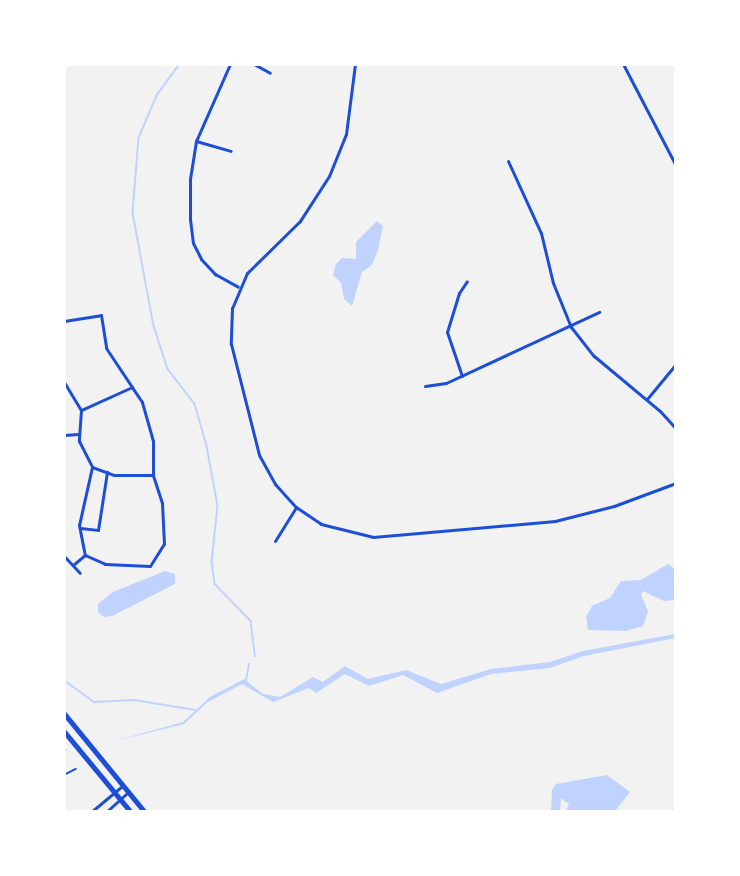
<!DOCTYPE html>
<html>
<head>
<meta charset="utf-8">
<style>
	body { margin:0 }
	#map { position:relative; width:740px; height:876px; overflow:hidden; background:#f2f2f2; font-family:"Varela Round",sans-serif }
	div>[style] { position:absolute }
	.water>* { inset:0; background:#bfd3fe }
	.stream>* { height:1.5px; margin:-0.75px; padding:0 0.75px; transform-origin:0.75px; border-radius:0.75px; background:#bfd3fe }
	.path>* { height:1.5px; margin:-0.75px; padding:0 0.75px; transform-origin:0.75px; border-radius:0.75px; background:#1d4ed8 }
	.minor>* { height:3px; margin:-1.5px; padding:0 1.5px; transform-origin:1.5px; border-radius:1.5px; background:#1d4ed8 }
	.primary>* { height:4.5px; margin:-2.25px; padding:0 2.25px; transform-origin:2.25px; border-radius:2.25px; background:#1d4ed8 }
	span { translate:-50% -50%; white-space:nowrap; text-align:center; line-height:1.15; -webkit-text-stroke:6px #fff; paint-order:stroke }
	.frame { position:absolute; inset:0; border:66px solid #fff; pointer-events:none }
</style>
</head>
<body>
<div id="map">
	<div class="water">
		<div style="clip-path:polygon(377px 221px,383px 226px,378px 250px,372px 265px,362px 272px,352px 306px,344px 299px,341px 283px,333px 275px,336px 264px,342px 258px,356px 259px,356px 242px)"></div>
		<div style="clip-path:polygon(668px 564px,675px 569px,675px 600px,664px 601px,643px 591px,641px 595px,648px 611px,643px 626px,626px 631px,588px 630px,586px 617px,592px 606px,610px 598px,621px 581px,641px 580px)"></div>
		<div style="clip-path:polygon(165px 571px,175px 574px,175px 584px,112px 616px,104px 617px,98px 612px,98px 604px,113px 592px)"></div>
		<div style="clip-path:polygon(675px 634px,675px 638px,584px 656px,550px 668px,491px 674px,437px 693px,403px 675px,369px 686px,345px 674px,316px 693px,309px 688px,273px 702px,242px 684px,208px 702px,184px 724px,111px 742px,183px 722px,210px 697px,244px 679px,263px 694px,280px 697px,313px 677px,323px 682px,345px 666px,368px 679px,406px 670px,441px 684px,491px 669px,550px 662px,583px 651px)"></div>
		<div style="clip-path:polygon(607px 775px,630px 792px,615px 811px,566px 811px,569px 804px,561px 798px,560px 811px,551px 811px,552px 790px,556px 784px)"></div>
	</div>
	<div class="stream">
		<div style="left:180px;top:64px;width:39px;rotate:126deg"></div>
		<div style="left:157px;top:96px;width:46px;rotate:113.2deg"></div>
		<div style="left:139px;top:138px;width:75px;rotate:94.6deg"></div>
		<div style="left:133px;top:213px;width:115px;rotate:79.5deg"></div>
		<div style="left:154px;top:326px;width:45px;rotate:72deg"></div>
		<div style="left:168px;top:369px;width:44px;rotate:52.4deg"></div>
		<div style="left:195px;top:404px;width:44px;rotate:74.1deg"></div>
		<div style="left:207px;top:446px;width:61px;rotate:79.6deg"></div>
		<div style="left:218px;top:506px;width:56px;rotate:96.1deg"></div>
		<div style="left:212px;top:562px;width:22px;rotate:82deg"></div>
		<div style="left:215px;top:584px;width:52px;rotate:45.8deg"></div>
		<div style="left:251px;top:621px;width:35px;rotate:83deg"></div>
		<div style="left:64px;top:680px;width:37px;rotate:36deg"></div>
		<div style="left:94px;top:702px;width:40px;rotate:-2.9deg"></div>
		<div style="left:134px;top:700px;width:62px;rotate:9.3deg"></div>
		<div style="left:246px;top:681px;width:17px;rotate:-80deg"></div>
		<div style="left:64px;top:750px;width:2px"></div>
	</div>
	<div class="path">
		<div style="left:64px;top:775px;width:13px;rotate:-27deg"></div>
	</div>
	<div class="minor">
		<div style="left:230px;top:64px;width:84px;rotate:113.8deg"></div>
		<div style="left:196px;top:141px;width:38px;rotate:99deg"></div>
		<div style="left:190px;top:179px;width:40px;rotate:90deg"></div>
		<div style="left:190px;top:219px;width:24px;rotate:83deg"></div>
		<div style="left:193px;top:243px;width:18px;rotate:63deg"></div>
		<div style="left:201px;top:259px;width:21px;rotate:47deg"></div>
		<div style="left:215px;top:274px;width:26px;rotate:29deg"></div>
		<div style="left:254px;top:64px;width:18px;rotate:29deg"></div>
		<div style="left:355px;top:64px;width:71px;rotate:97.3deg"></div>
		<div style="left:346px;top:134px;width:45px;rotate:112deg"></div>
		<div style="left:329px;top:176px;width:54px;rotate:122.8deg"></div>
		<div style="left:300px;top:221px;width:74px;rotate:135.5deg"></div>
		<div style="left:247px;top:273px;width:38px;rotate:113deg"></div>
		<div style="left:232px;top:308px;width:36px;rotate:92deg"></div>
		<div style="left:231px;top:344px;width:114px;rotate:75.8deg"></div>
		<div style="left:259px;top:455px;width:33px;rotate:61deg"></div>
		<div style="left:275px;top:484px;width:31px;rotate:48deg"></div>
		<div style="left:296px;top:507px;width:30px;rotate:34deg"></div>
		<div style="left:321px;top:524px;width:54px;rotate:14deg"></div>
		<div style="left:373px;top:537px;width:183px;rotate:-5deg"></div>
		<div style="left:555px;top:521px;width:61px;rotate:-14.3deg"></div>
		<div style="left:614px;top:506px;width:66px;rotate:-20.4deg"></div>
		<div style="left:623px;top:64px;width:115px;rotate:62.5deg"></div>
		<div style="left:196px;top:141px;width:36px;rotate:16deg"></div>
		<div style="left:508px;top:161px;width:79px;rotate:65.4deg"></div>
		<div style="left:541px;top:233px;width:51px;rotate:76.5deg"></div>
		<div style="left:553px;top:283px;width:48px;rotate:67.8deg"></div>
		<div style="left:571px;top:327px;width:37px;rotate:52deg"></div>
		<div style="left:594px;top:356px;width:86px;rotate:39.8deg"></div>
		<div style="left:660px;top:411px;width:24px;rotate:48deg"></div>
		<div style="left:64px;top:321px;width:37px;rotate:-9deg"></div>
		<div style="left:101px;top:315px;width:33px;rotate:81deg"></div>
		<div style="left:106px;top:348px;width:47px;rotate:56.3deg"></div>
		<div style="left:462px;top:376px;width:46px;rotate:-108.8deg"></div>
		<div style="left:447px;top:332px;width:41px;rotate:-72.9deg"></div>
		<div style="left:459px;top:293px;width:14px;rotate:-56deg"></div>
		<div style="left:64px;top:382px;width:33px;rotate:59deg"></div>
		<div style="left:81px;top:410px;width:31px;rotate:94deg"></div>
		<div style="left:79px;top:441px;width:29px;rotate:63deg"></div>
		<div style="left:92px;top:467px;width:59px;rotate:102.6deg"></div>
		<div style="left:79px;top:525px;width:31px;rotate:79deg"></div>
		<div style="left:85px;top:555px;width:22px;rotate:24deg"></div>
		<div style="left:105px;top:564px;width:45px;rotate:2.5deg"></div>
		<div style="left:150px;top:566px;width:26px;rotate:-58deg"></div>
		<div style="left:164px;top:544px;width:41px;rotate:-92.8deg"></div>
		<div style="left:162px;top:503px;width:29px;rotate:-108deg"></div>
		<div style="left:153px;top:475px;width:34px;rotate:-90deg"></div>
		<div style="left:153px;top:441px;width:41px;rotate:-105.8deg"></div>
		<div style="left:142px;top:402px;width:18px;rotate:-124deg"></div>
		<div style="left:132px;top:387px;width:56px;rotate:155.7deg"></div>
		<div style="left:425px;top:386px;width:21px;rotate:-8deg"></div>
		<div style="left:446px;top:383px;width:169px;rotate:-24.9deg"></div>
		<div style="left:647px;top:399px;width:45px;rotate:-50.4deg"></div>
		<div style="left:64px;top:435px;width:14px;rotate:-4deg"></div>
		<div style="left:92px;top:467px;width:23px;rotate:20deg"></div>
		<div style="left:114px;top:475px;width:39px"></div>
		<div style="left:80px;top:528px;width:18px;rotate:6deg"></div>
		<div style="left:98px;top:530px;width:59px;rotate:-81.2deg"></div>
		<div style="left:275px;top:541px;width:40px;rotate:-58deg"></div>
		<div style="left:64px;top:556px;width:23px;rotate:47deg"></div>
		<div style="left:73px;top:565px;width:16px;rotate:-40deg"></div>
		<div style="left:91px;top:812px;width:40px;rotate:-40deg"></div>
		<div style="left:106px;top:812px;width:31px;rotate:-42deg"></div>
	</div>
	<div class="primary">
		<div style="left:64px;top:713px;width:128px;rotate:50.7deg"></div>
		<div style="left:64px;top:731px;width:105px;rotate:50.4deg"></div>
	</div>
	<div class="frame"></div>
</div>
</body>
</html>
